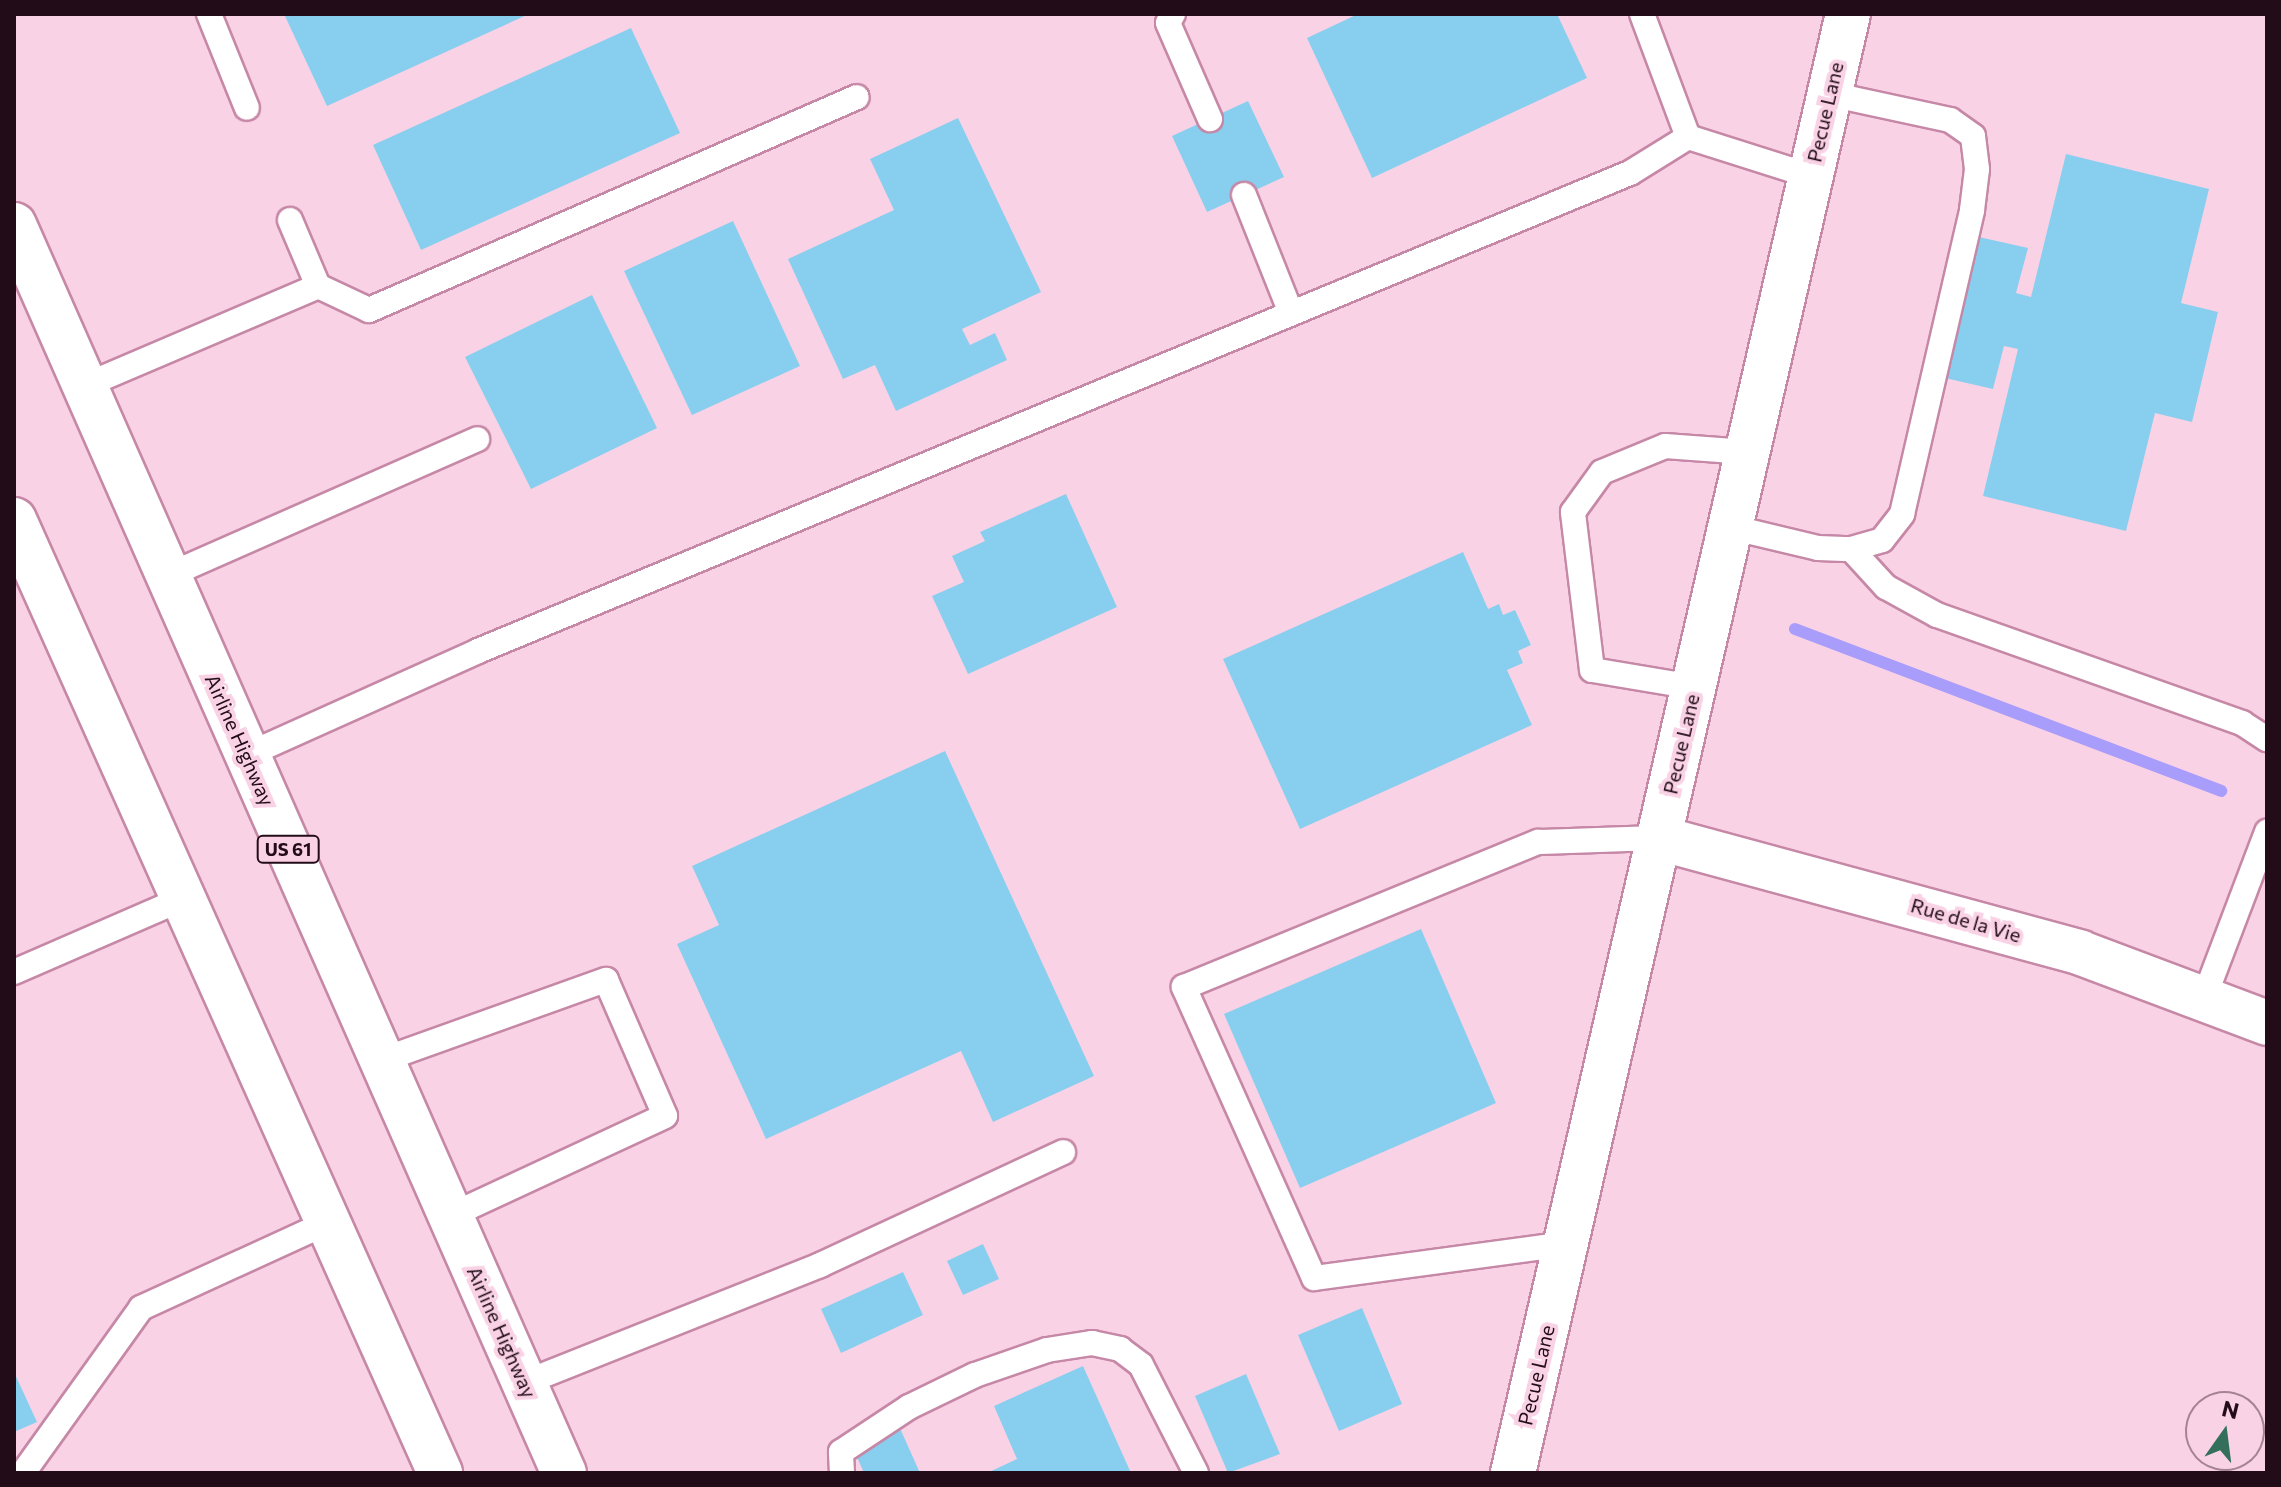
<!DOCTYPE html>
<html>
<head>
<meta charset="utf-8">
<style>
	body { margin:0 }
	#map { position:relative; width:2281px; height:1487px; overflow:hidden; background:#fad2e5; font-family:Commissioner,sans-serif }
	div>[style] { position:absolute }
	.stream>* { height:12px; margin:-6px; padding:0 6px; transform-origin:6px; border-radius:6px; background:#a89dfb }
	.building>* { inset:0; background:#88cfef }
	.roads { filter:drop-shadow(2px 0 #c688a7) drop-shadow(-2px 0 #c688a7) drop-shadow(0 2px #c688a7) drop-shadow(0 -2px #c688a7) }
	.service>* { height:24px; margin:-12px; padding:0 12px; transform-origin:12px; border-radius:12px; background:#fff }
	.minor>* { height:44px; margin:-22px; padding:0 22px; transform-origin:22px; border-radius:22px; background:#fff }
	.trunk>* { height:44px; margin:-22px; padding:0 22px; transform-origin:22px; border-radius:22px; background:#fff }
	span { translate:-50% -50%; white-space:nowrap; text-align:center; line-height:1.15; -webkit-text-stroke:8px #fad2e5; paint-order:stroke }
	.shield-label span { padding:2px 6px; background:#fad2e5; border:2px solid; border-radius:6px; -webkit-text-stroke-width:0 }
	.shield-label { font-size:18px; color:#220c18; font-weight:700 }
	.street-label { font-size:20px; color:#220c18 }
	.frame { position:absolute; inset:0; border:16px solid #220c18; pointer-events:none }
	.north { position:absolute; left:2185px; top:1391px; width:80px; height:80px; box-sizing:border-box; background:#fad2e5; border:2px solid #a48393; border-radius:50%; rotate:14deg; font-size:22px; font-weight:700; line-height:32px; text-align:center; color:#220c18 }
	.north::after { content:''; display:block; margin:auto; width:28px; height:36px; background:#336f5a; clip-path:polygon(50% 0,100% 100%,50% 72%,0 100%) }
</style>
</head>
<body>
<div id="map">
	<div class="stream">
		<div style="left:1795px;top:629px;width:456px;rotate:20.8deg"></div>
	</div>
	<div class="building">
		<div style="clip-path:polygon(284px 14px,529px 14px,327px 106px)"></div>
		<div style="clip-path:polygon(1358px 14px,1557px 14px,1587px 78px,1372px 178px,1307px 38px)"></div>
		<div style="clip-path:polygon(631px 28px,680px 133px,421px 250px,373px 145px)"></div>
		<div style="clip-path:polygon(1248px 101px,1284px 177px,1207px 212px,1172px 136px)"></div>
		<div style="clip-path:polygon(958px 118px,1041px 292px,962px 329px,970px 345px,995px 333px,1007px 360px,896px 411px,875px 365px,843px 379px,788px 259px,894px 210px,870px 159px)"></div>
		<div style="clip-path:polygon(2066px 154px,2209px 189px,2181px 303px,2218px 312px,2192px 422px,2155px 413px,2126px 531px,1983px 496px,2018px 349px,2004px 346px,1993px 389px,1945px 378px,1979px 237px,2028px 248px,2016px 293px,2031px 297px)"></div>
		<div style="clip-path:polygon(733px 221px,800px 366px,692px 415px,624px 271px)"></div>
		<div style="clip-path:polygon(592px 295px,657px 428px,531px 489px,465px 357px)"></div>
		<div style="clip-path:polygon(1066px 494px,1117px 607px,968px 674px,932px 596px,964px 582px,952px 556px,985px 541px,980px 532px)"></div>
		<div style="clip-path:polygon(1463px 552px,1488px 609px,1499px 604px,1503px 615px,1515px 610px,1531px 645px,1518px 651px,1523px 663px,1507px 670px,1532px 725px,1300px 829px,1223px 659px)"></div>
		<div style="clip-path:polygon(945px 751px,1094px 1076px,993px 1122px,961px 1051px,766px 1139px,677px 944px,719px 925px,692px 866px)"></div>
		<div style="clip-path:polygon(1421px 929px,1496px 1103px,1300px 1188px,1224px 1014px)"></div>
		<div style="clip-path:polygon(983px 1244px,999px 1279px,963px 1295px,947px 1261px)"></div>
		<div style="clip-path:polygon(903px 1272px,923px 1315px,841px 1353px,821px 1309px)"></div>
		<div style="clip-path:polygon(1362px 1308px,1402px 1404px,1339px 1431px,1298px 1335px)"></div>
		<div style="clip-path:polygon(1083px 1366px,1131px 1473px,987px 1473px,1017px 1459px,994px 1406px)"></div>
		<div style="clip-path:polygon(14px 1372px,37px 1422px,14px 1432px)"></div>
		<div style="clip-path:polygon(1246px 1374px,1280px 1454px,1228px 1473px,1195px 1396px)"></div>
		<div style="clip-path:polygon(899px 1426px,920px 1473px,864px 1473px,853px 1448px)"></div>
	</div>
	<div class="roads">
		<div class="service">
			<div style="left:209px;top:14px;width:101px;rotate:68deg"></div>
			<div style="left:1173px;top:14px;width:10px;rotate:119deg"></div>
			<div style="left:1168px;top:23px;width:105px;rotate:66.4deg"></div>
			<div style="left:1688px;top:137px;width:129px;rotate:17.6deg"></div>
			<div style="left:1244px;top:195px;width:127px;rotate:68.3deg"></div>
			<div style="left:290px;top:220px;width:72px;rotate:67deg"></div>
			<div style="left:84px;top:386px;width:254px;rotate:-23.1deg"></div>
			<div style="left:318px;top:286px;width:56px;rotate:25.2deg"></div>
			<div style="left:369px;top:310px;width:532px;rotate:-23.58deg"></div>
			<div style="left:1730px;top:527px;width:90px;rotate:13.4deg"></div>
			<div style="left:1818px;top:548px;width:33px;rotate:2deg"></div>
			<div style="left:1851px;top:549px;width:32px;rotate:-16deg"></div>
			<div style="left:1882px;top:540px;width:33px;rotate:-52deg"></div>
			<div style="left:1902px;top:514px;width:312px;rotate:-77deg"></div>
			<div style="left:1972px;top:210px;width:41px;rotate:-83deg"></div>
			<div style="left:1977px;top:169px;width:33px;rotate:-97deg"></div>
			<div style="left:1973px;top:136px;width:28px;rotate:-145deg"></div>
			<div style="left:1950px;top:120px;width:123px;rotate:-167.8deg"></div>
			<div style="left:1851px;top:549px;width:52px;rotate:47.4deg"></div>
			<div style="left:1886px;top:587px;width:58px;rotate:28.8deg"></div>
			<div style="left:1937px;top:615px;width:324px;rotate:19.5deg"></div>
			<div style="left:2242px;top:723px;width:30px;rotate:33deg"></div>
			<div style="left:167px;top:576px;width:339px;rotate:-23.8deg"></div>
			<div style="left:1694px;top:687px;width:103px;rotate:-170.5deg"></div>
			<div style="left:1592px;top:670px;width:159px;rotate:-96.9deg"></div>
			<div style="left:1573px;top:512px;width:49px;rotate:-54.1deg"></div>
			<div style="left:1602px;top:472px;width:68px;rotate:-22.4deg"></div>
			<div style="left:1665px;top:446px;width:82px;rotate:4.2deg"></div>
			<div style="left:247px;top:755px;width:253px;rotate:-24.2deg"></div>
			<div style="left:478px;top:651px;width:1247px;rotate:-22.54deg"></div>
			<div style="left:1630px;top:173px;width:68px;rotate:-31.8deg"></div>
			<div style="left:1688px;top:137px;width:131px;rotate:-110.5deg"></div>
			<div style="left:14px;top:972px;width:183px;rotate:-23.5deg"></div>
			<div style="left:2204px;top:998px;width:178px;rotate:-69.2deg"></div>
			<div style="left:382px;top:1060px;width:238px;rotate:-19.7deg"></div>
			<div style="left:606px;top:980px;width:148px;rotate:66.5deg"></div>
			<div style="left:665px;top:1116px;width:237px;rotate:155.1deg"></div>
			<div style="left:1566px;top:1244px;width:254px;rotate:172.3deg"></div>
			<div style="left:1314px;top:1278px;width:319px;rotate:-114.1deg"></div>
			<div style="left:1184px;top:987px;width:383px;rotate:-22.3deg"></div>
			<div style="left:1538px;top:842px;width:121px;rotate:-1.9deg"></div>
			<div style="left:524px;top:1383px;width:319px;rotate:-21.7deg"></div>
			<div style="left:820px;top:1265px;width:268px;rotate:-24.9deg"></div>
			<div style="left:23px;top:1473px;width:203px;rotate:-54.4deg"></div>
			<div style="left:141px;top:1308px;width:205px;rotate:-24.6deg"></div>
			<div style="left:842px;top:1473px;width:21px;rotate:-93deg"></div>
			<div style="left:841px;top:1452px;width:82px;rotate:-33.5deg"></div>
			<div style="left:909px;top:1407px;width:73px;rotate:-25.9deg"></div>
			<div style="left:975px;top:1375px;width:76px;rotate:-19.1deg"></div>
			<div style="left:1047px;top:1350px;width:46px;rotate:-8.8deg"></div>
			<div style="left:1092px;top:1343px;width:29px;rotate:12deg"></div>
			<div style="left:1120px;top:1349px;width:26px;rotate:37deg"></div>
			<div style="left:1141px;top:1365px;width:121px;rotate:63deg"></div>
		</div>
		<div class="minor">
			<div style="left:1659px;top:838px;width:437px;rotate:15.2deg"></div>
			<div style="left:2081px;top:953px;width:199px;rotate:20.6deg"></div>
			<div style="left:1513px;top:1473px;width:1497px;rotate:-77.07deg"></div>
		</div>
		<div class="trunk">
			<div style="left:14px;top:225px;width:1364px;rotate:66.22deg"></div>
			<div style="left:14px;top:520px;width:1044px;rotate:65.91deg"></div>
		</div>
	</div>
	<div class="shield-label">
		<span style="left:288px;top:849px">US 61</span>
	</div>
	<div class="street-label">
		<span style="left:1825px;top:112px;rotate:-77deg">Pecue Lane</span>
		<span style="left:240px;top:740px;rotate:66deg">Airline Highway</span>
		<span style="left:1681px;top:744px;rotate:-77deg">Pecue Lane</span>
		<span style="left:1966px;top:920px;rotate:16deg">Rue de la Vie</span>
		<span style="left:502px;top:1332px;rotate:66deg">Airline Highway</span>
		<span style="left:1536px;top:1375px;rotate:-77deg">Pecue Lane</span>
	</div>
	<div class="frame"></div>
	<div class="north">N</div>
</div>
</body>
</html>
